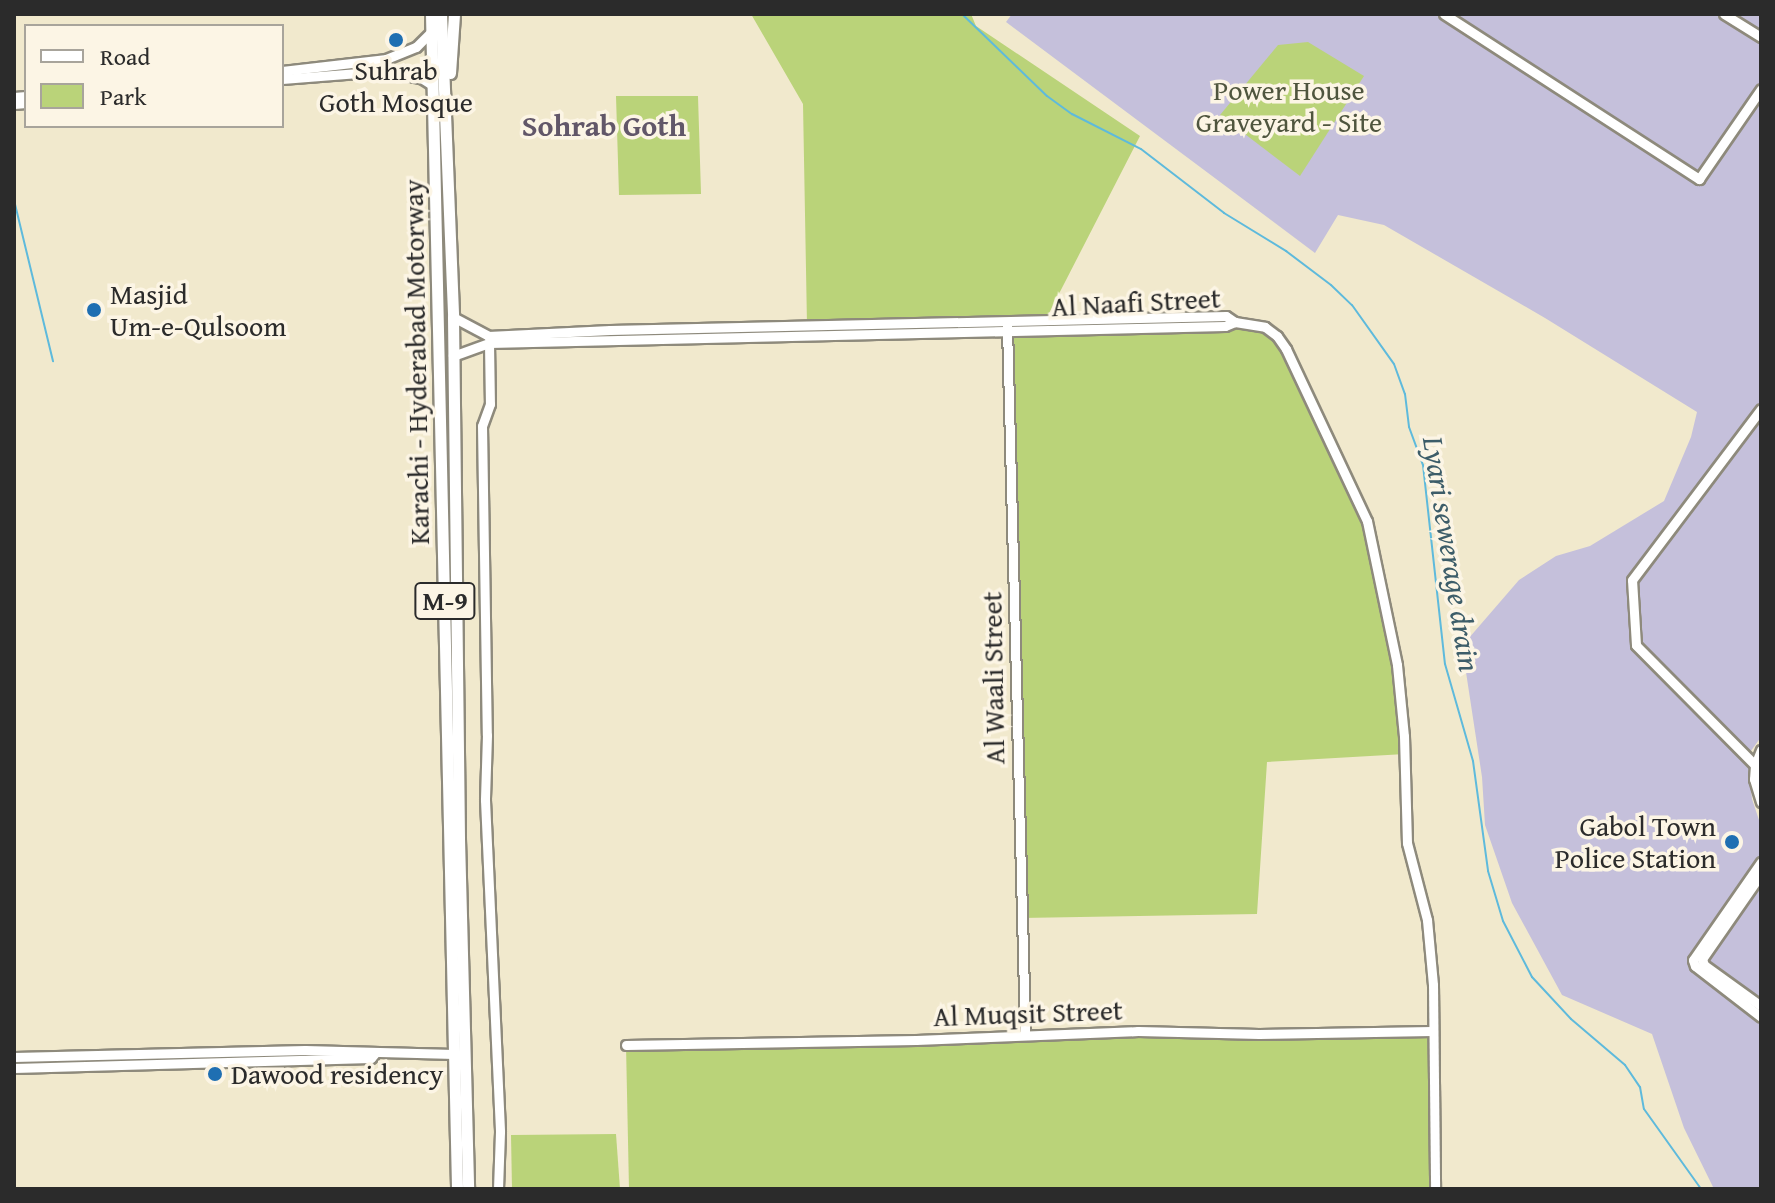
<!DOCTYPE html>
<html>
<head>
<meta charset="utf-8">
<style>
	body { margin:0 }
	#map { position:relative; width:1775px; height:1203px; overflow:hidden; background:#f1e9cd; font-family:"Gentium Book Plus",serif }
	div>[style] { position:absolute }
	.industrial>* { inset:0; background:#c5c0db }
	.green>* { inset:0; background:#bad379 }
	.stream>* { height:2px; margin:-1px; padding:0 1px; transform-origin:1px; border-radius:1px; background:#5ebadc }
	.roads { filter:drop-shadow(2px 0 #8e8a7c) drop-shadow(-2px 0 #8e8a7c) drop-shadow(0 2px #8e8a7c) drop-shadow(0 -2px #8e8a7c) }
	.secondary>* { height:9px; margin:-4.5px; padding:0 4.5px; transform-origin:4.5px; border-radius:4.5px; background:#fff }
	.highway>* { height:11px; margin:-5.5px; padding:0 5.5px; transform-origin:5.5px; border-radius:5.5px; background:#fff }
	.dots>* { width:22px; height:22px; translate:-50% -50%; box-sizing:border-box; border:4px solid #fcf5e5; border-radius:50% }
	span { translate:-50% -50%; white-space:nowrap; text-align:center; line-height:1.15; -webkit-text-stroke:7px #fcf5e5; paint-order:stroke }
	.shield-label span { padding:2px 6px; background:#fcf5e5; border:2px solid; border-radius:6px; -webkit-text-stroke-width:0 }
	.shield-label { font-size:26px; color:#2b2b2b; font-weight:700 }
	.poi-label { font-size:28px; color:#2b2b2b }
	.left { translate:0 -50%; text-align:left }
	.right { translate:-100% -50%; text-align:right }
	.park-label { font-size:28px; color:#4f553e }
	.street-label { font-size:28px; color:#2b2b2b }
	.neighbourhood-label { font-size:30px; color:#625769; font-weight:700 }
	.water-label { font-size:30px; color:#3d5d69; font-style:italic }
	.frame { position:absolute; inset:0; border:16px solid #2b2b2b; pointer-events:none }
	.legend { position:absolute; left:24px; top:24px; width:260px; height:104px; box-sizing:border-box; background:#fcf5e5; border:2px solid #a8a49b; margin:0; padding:10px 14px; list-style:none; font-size:24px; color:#2b2b2b }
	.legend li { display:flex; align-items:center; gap:16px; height:40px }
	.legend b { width:40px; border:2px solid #a8a49b }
</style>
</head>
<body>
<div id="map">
	<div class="industrial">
		<div style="clip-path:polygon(1012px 14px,1761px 14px,1761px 737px,1748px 755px,1752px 799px,1761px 826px,1761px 1189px,1714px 1189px,1684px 1128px,1652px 1034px,1562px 995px,1512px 903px,1485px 825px,1482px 777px,1462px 646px,1519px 580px,1556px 556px,1590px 546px,1664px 501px,1691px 437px,1697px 412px,1545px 318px,1384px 225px,1338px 215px,1315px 253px,1006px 22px)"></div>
	</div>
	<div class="green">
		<div style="clip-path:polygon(751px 14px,971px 14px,976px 26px,1140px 136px,1045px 321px,807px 325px,803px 104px)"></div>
		<div style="clip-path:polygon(1308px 42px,1364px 76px,1300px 176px,1220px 115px,1278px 45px)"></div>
		<div style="clip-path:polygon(616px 96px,698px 96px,701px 194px,619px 195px)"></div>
		<div style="clip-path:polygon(1249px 324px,1277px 329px,1330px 445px,1378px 567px,1405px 754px,1267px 762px,1257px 914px,1021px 918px,1007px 331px)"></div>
		<div style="clip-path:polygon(1432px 1029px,1435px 1189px,629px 1189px,626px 1045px)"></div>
		<div style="clip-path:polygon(616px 1134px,620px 1189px,512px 1189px,511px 1135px)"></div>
	</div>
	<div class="stream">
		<div style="left:962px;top:14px;width:118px;rotate:44deg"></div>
		<div style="left:1047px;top:96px;width:31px;rotate:36deg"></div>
		<div style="left:1072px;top:114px;width:77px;rotate:26.9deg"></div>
		<div style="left:1141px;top:149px;width:105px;rotate:37.6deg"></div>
		<div style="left:1224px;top:213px;width:73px;rotate:31.5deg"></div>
		<div style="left:1286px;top:251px;width:56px;rotate:37.1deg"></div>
		<div style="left:1331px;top:285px;width:29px;rotate:44deg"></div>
		<div style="left:1352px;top:305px;width:72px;rotate:54.6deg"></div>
		<div style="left:1394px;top:364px;width:32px;rotate:70deg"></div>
		<div style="left:1405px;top:394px;width:33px;rotate:83deg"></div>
		<div style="left:1409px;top:427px;width:40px;rotate:69.8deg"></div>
		<div style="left:1423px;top:465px;width:200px;rotate:83.7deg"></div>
		<div style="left:1445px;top:664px;width:101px;rotate:73.9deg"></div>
		<div style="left:1473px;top:761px;width:111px;rotate:82.2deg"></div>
		<div style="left:1488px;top:871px;width:52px;rotate:73.3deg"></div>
		<div style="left:1503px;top:921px;width:63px;rotate:62.6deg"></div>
		<div style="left:1532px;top:977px;width:57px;rotate:47.1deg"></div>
		<div style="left:1571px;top:1019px;width:71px;rotate:40.4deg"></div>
		<div style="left:1625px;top:1065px;width:27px;rotate:56deg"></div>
		<div style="left:1640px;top:1087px;width:22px;rotate:80deg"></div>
		<div style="left:1644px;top:1109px;width:98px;rotate:54.5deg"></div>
		<div style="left:14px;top:200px;width:166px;rotate:76.4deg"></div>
	</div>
	<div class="roads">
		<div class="secondary">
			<div style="left:1444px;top:14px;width:304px;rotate:32.9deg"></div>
			<div style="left:1699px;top:179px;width:109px;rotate:-55.4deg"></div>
			<div style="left:1724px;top:14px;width:44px;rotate:31.9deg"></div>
			<div style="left:282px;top:71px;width:105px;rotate:-6.6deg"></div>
			<div style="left:386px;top:59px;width:32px;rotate:-22deg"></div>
			<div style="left:416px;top:47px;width:21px;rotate:-45deg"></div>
			<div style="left:282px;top:79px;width:102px;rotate:-4.5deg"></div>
			<div style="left:384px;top:71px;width:38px;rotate:11deg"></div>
			<div style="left:421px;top:78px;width:13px;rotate:32deg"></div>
			<div style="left:14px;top:97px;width:12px;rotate:-5deg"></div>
			<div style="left:14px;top:104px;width:12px;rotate:-5deg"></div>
			<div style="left:453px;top:317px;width:40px;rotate:28deg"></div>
			<div style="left:488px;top:336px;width:122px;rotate:-2.8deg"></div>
			<div style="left:610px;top:330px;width:616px;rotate:-1.3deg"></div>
			<div style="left:1226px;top:316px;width:11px;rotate:34deg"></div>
			<div style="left:1235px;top:322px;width:30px;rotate:9deg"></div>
			<div style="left:1265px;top:327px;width:15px;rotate:37deg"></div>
			<div style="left:1277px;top:336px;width:16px;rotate:55deg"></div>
			<div style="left:1286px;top:349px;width:190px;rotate:64.8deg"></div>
			<div style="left:1367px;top:521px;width:147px;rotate:78.2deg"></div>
			<div style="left:1397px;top:665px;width:71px;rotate:84.4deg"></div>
			<div style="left:1404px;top:736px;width:107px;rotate:88.4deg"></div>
			<div style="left:1407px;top:843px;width:80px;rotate:75.4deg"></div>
			<div style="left:1427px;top:920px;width:65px;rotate:84.7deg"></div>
			<div style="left:1433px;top:985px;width:204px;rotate:89.4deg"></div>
			<div style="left:1007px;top:326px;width:707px;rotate:88.54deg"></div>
			<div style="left:489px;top:343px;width:61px;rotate:89.1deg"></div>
			<div style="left:490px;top:404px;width:23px;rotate:110deg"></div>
			<div style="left:482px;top:426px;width:309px;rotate:89.1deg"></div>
			<div style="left:487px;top:735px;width:65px;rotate:91.8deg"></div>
			<div style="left:485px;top:800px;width:332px;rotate:87.4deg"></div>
			<div style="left:500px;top:1132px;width:57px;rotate:92deg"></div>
			<div style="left:453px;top:356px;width:38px;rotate:-20deg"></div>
			<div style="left:489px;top:343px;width:736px;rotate:-1.32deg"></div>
			<div style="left:1225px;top:326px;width:11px;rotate:-22deg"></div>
			<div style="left:1761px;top:750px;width:16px;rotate:112deg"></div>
			<div style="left:1755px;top:765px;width:14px;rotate:94deg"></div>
			<div style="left:1754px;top:779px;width:24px;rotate:73deg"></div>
			<div style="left:1755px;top:765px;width:169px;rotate:-134.8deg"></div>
			<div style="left:1636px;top:645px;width:65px;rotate:-93.5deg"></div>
			<div style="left:1632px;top:580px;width:214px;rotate:-53deg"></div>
			<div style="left:1761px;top:862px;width:119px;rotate:124.8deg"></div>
			<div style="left:1693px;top:960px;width:6px;rotate:72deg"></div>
			<div style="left:1695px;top:966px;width:83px;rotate:37.7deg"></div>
			<div style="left:1761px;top:874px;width:103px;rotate:124.8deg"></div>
			<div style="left:1702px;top:959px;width:6px;rotate:72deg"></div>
			<div style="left:1704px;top:965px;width:70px;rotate:35.7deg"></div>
			<div style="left:626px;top:1045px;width:290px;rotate:-1deg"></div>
			<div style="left:916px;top:1040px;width:222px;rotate:-2.3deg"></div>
			<div style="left:1138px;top:1031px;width:121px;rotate:1.4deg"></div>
			<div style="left:1259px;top:1034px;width:173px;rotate:-1deg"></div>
			<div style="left:14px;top:1057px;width:291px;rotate:-1.4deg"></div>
			<div style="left:305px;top:1050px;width:149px;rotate:1.5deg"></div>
			<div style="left:14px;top:1068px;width:357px;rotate:-1.6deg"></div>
			<div style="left:371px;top:1058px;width:6px;rotate:-51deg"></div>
		</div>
		<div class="highway">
			<div style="left:431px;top:14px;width:1175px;rotate:88.73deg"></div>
			<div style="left:441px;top:14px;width:303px;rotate:87.7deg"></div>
			<div style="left:453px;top:317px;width:522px;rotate:89.34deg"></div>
			<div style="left:459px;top:839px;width:350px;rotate:88.5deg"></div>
			<div style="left:450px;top:73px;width:59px;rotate:-86.1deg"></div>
		</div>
	</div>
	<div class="dots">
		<div style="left:396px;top:40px;background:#1f6fb2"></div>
		<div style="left:94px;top:310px;background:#1f6fb2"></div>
		<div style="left:1732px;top:842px;background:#1f6fb2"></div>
		<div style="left:215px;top:1074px;background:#1f6fb2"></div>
	</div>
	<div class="shield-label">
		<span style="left:445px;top:601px">M-9</span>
	</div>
	<div class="poi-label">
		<span style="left:396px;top:86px">Suhrab<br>Goth Mosque</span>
		<span class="left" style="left:110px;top:310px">Masjid<br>Um-e-Qulsoom</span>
		<span class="right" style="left:1716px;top:842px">Gabol Town<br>Police Station</span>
		<span class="left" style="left:231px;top:1074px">Dawood residency</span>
	</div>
	<div class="park-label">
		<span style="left:1289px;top:106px">Power House<br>Graveyard - Site</span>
	</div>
	<div class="street-label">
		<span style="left:1136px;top:302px;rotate:-3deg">Al Naafi Street</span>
		<span style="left:416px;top:362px;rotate:-91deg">Karachi - Hyderabad Motorway</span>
		<span style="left:993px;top:678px;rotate:-91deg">Al Waali Street</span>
		<span style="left:1028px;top:1013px;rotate:-2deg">Al Muqsit Street</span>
	</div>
	<div class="neighbourhood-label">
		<span style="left:604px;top:125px">Sohrab Goth</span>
	</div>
	<div class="water-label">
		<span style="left:1452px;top:554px;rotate:81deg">Lyari sewerage drain</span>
	</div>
	<div class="frame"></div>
	<ul class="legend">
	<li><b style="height:10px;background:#fff"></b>Road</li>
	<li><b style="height:22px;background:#bad379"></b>Park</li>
	</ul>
</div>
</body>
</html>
